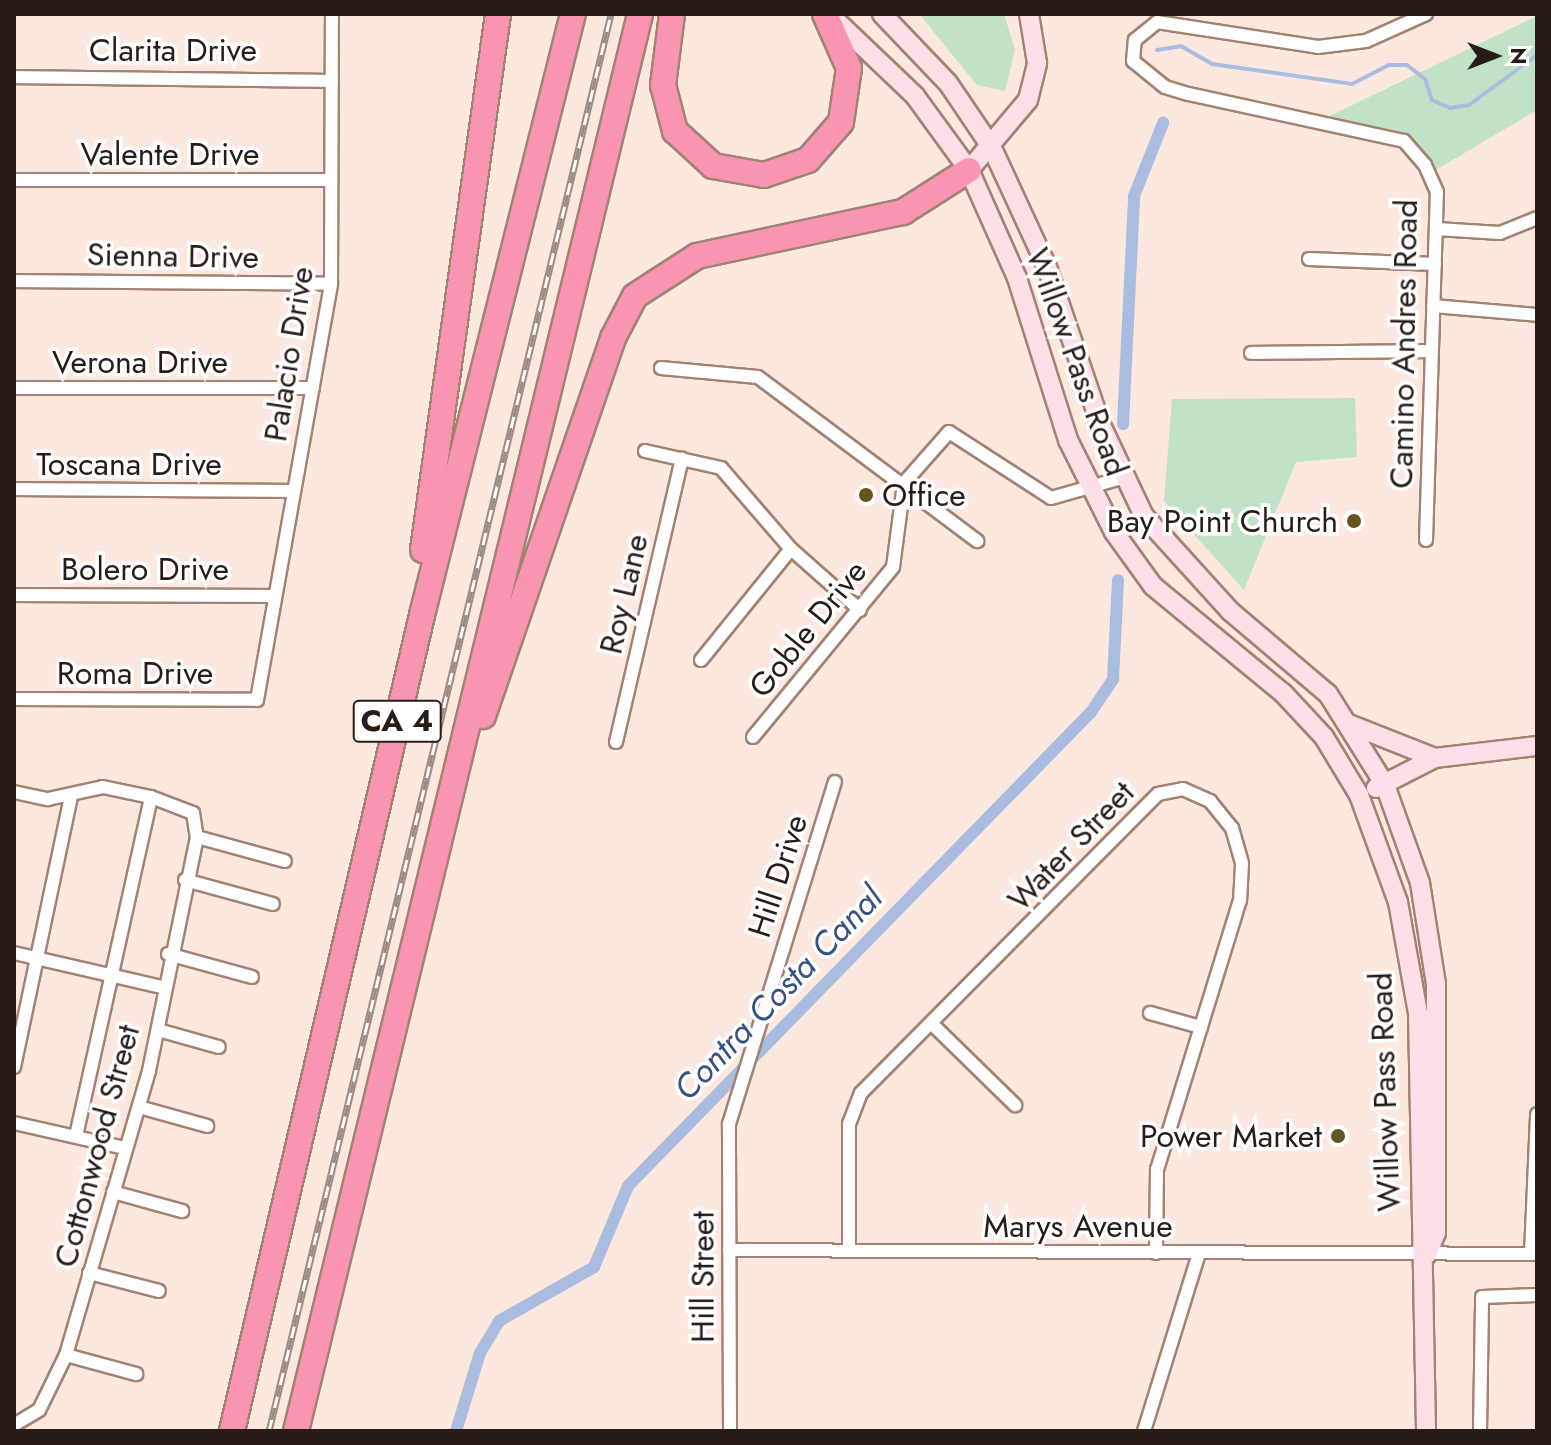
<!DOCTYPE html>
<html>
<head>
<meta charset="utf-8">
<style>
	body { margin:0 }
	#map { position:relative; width:1551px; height:1445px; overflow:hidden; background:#fce8de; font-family:Jost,sans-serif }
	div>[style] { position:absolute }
	.green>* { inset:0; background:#c1e2c7 }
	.stream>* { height:4px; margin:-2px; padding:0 2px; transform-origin:2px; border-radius:2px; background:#aabde1 }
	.canal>* { height:12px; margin:-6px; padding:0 6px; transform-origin:6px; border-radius:6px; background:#aabde1 }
	.roads { filter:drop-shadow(2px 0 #a18273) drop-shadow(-2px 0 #a18273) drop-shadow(0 2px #a18273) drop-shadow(0 -2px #a18273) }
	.street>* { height:12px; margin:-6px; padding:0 6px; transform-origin:6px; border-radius:6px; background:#fff }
	.secondary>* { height:18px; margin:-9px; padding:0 9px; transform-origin:9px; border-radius:9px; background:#fddfe7 }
	.highway>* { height:24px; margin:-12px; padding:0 12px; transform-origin:12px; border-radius:12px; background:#f995b0 }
	.rail>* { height:7px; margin-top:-3.5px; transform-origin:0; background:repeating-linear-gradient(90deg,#fff 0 12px,#9b8b83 0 24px); box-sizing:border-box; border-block:2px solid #9b8b83 }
	.dots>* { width:22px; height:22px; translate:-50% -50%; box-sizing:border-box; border:4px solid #fff; border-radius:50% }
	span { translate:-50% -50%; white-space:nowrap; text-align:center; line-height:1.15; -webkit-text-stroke:7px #fff; paint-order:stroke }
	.shield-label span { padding:2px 6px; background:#fff; border:2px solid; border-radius:6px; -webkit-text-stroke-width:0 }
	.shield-label { font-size:30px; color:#281c16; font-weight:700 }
	.street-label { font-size:32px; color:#281c16 }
	.poi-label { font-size:32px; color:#281c16 }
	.left { translate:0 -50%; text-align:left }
	.right { translate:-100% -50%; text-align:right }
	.water-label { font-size:34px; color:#375180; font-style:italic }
	.frame { position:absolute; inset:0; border:16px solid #281c16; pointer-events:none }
	.north { position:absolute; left:1455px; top:16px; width:80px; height:80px; -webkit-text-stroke:6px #fff; paint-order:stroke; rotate:90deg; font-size:22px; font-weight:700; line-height:32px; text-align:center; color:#281c16 }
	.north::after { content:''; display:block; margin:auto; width:28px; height:36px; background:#281c16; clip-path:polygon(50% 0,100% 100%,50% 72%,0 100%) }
</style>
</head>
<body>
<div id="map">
	<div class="green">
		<div style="clip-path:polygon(919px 14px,1004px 14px,1015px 50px,1005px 91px,977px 85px)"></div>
		<div style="clip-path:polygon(1537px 16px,1537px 110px,1429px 174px,1404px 141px,1315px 123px)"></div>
		<div style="clip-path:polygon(1355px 398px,1357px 457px,1296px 462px,1244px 590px,1164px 501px,1172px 399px)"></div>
	</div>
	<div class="stream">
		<div style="left:1157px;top:50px;width:24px;rotate:-9deg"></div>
		<div style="left:1181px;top:46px;width:36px;rotate:30deg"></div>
		<div style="left:1212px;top:64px;width:141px;rotate:8.1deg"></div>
		<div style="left:1352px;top:84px;width:42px;rotate:-27.2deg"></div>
		<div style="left:1389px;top:65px;width:18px"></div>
		<div style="left:1407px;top:65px;width:23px;rotate:38deg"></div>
		<div style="left:1425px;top:79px;width:22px;rotate:72deg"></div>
		<div style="left:1432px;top:100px;width:20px;rotate:24deg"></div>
		<div style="left:1450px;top:108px;width:19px;rotate:-9deg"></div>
		<div style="left:1469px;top:105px;width:84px;rotate:-36.3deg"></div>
	</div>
	<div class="canal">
		<div style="left:1123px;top:424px;width:228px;rotate:-87.2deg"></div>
		<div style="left:1134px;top:196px;width:79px;rotate:-68.3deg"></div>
		<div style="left:456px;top:1431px;width:82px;rotate:-72.9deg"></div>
		<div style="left:480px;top:1353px;width:37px;rotate:-59deg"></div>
		<div style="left:499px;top:1321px;width:109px;rotate:-29.6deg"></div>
		<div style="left:594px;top:1267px;width:88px;rotate:-67.2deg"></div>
		<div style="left:628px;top:1186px;width:663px;rotate:-45.67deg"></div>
		<div style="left:1091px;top:712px;width:40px;rotate:-56deg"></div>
		<div style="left:1113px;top:679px;width:99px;rotate:-87.1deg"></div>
	</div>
	<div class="roads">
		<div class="street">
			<div style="left:14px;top:77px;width:318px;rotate:0.7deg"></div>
			<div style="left:14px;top:180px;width:313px"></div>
			<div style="left:1437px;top:229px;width:63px;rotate:3.6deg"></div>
			<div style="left:1500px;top:233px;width:40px;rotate:-22deg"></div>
			<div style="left:1309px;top:259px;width:126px;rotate:2.3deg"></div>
			<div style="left:14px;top:281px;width:317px;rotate:0.5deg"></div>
			<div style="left:1433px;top:306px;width:104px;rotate:4.9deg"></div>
			<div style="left:1251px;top:353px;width:178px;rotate:-0.6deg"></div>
			<div style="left:661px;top:368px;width:97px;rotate:5.3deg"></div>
			<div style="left:758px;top:377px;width:274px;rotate:36.8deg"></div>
			<div style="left:14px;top:388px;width:299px"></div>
			<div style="left:645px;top:451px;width:78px;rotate:12.6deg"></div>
			<div style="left:721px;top:468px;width:107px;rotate:49.2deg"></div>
			<div style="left:791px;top:549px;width:92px;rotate:41.5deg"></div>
			<div style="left:14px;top:489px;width:279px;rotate:0.4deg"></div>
			<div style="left:1426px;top:540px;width:348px;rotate:-88.2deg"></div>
			<div style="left:1437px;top:192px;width:30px;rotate:-114deg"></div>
			<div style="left:1425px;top:165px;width:32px;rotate:-131deg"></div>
			<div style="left:1404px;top:141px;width:221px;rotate:-167.7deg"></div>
			<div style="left:1188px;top:94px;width:24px;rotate:-163deg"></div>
			<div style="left:1165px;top:87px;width:41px;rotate:-140.9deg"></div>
			<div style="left:1133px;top:61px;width:21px;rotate:-85deg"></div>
			<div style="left:1135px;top:40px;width:28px;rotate:-39deg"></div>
			<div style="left:1157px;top:22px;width:163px;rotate:8.8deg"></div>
			<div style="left:1318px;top:47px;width:48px;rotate:-7.1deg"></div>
			<div style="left:1366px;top:41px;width:66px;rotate:-24.2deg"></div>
			<div style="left:14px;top:595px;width:261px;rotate:0.2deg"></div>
			<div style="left:701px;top:660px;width:143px;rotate:-51deg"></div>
			<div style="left:14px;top:699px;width:243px;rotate:0.2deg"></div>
			<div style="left:257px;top:700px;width:423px;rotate:-79.9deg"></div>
			<div style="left:331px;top:284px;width:270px;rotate:-89.8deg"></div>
			<div style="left:753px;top:737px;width:220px;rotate:-50.5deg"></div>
			<div style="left:893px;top:567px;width:85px;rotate:-82.5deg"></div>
			<div style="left:904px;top:483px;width:68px;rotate:-48.6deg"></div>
			<div style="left:949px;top:432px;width:121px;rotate:32.9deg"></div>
			<div style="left:1051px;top:498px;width:77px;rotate:-15.8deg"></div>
			<div style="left:616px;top:742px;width:291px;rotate:-76.9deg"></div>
			<div style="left:14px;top:792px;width:35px;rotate:12deg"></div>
			<div style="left:48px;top:799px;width:56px;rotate:-12.3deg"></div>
			<div style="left:103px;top:787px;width:49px;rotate:11.8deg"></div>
			<div style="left:151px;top:797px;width:45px;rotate:20.9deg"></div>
			<div style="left:193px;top:813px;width:24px;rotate:81deg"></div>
			<div style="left:197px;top:837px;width:239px;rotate:101.6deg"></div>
			<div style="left:149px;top:1071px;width:296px;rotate:106.3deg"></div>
			<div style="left:66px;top:1355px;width:61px;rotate:116.1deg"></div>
			<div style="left:39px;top:1410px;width:29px;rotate:149deg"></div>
			<div style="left:197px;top:837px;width:91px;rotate:15.3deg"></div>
			<div style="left:185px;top:880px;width:91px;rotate:15.3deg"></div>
			<div style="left:14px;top:953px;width:151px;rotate:13deg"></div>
			<div style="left:168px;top:954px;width:87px;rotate:15.3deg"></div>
			<div style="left:1150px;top:1013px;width:53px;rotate:15.4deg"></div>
			<div style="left:933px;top:1025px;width:115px;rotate:44.3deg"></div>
			<div style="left:158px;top:1030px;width:63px;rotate:15.6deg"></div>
			<div style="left:14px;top:1067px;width:277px;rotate:-78.1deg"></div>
			<div style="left:139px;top:1107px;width:71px;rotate:15.6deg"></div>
			<div style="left:14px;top:1123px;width:114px;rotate:12.7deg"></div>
			<div style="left:76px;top:1136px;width:347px;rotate:-77.5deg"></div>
			<div style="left:113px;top:1192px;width:72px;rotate:15.4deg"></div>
			<div style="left:729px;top:1250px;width:808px;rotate:0.28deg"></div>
			<div style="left:849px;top:1250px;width:126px;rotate:-90deg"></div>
			<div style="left:849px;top:1124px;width:33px;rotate:-69deg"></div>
			<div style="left:861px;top:1093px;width:421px;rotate:-45.2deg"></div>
			<div style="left:1158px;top:794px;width:25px;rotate:-11deg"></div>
			<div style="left:1183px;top:789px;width:30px;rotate:24deg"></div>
			<div style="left:1210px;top:801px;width:35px;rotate:51deg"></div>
			<div style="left:1232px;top:828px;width:37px;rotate:74deg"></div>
			<div style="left:1242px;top:864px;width:36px;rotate:93deg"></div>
			<div style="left:1240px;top:900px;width:282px;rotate:107.1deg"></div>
			<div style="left:1157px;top:1169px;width:84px;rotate:90.7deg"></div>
			<div style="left:1531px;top:1254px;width:140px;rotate:-87.5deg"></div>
			<div style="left:89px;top:1273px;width:72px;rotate:14.4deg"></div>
			<div style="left:66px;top:1355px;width:73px;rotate:15.2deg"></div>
			<div style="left:730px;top:1431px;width:307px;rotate:-90.2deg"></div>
			<div style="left:729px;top:1124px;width:358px;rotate:-72.8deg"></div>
			<div style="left:1144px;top:1431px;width:186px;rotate:-72.8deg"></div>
			<div style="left:1480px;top:1431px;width:134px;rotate:-89.1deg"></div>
			<div style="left:1482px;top:1297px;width:55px;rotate:-2.1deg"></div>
		</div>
		<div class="secondary">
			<div style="left:829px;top:14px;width:119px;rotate:43.6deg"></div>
			<div style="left:915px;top:96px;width:92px;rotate:53.9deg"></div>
			<div style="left:969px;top:170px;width:118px;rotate:66deg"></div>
			<div style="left:1017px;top:278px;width:170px;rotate:72.5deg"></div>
			<div style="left:1068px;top:440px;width:103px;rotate:63.4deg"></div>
			<div style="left:1114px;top:532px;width:67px;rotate:54.2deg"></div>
			<div style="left:1153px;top:586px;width:168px;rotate:39.5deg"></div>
			<div style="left:1283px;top:693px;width:60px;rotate:47deg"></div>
			<div style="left:1324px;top:737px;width:68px;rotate:58.9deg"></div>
			<div style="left:1359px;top:795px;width:114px;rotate:70deg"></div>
			<div style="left:1398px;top:902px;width:113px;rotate:79.8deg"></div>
			<div style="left:1418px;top:1013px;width:418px;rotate:88.9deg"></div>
			<div style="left:882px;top:14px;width:95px;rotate:46.3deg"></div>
			<div style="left:948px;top:83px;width:78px;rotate:55.9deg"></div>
			<div style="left:992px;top:148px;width:131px;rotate:65.2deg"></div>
			<div style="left:1047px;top:267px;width:165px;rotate:71.2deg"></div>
			<div style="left:1100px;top:423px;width:103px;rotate:64.7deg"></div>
			<div style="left:1144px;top:516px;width:128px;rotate:47.8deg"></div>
			<div style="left:1230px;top:611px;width:128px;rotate:40.3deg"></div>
			<div style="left:1328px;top:694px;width:107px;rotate:57.9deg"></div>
			<div style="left:1385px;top:785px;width:104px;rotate:70.3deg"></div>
			<div style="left:1420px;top:883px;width:102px;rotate:81deg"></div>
			<div style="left:1436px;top:984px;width:249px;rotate:90deg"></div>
			<div style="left:1436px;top:1233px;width:23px;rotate:113deg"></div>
			<div style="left:969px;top:170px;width:92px;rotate:-49.9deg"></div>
			<div style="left:1028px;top:100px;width:38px;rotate:-76deg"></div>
			<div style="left:1037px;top:63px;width:50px;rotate:-99.3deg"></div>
			<div style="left:1349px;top:724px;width:92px;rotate:21.6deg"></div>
			<div style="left:1376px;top:788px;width:66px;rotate:-27deg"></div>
			<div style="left:1435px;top:758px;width:103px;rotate:-6.7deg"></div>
		</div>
		<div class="highway">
			<div style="left:672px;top:14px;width:72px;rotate:97.2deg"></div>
			<div style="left:663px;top:85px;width:48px;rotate:75.4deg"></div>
			<div style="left:675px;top:131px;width:52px;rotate:42.6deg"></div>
			<div style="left:713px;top:166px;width:52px;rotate:10deg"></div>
			<div style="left:764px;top:175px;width:46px;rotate:-18.8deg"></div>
			<div style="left:808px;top:160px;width:50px;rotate:-49deg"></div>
			<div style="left:841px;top:122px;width:55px;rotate:-81.6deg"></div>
			<div style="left:849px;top:68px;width:59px;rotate:-114deg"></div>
			<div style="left:423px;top:550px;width:541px;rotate:-82.03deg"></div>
			<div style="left:483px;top:716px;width:400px;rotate:-71deg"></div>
			<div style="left:613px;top:338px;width:47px;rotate:-62.4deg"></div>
			<div style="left:635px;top:296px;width:74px;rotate:-32.8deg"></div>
			<div style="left:697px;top:256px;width:211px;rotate:-12.1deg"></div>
			<div style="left:903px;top:212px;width:78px;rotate:-32.5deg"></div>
			<div style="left:232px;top:1431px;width:838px;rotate:-76.89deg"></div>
			<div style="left:422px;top:615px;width:620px;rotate:-75.9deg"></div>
			<div style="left:296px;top:1431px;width:1458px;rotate:-76.35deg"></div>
		</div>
	</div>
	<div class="rail">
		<div style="left:269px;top:1431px;width:1458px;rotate:-76.43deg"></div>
	</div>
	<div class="dots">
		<div style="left:866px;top:495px;background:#655421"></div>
		<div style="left:1354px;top:521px;background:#655421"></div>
		<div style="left:1338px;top:1136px;background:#655421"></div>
	</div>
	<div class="shield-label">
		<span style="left:397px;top:721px">CA 4</span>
	</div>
	<div class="street-label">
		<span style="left:173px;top:50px">Clarita Drive</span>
		<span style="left:170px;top:154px">Valente Drive</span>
		<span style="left:173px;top:256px;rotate:1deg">Sienna Drive</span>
		<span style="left:1404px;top:344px;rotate:-89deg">Camino Andres Road</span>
		<span style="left:289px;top:354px;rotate:-81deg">Palacio Drive</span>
		<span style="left:140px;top:362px">Verona Drive</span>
		<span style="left:1077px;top:362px;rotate:70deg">Willow Pass Road</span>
		<span style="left:129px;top:464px">Toscana Drive</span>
		<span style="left:145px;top:569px">Bolero Drive</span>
		<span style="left:624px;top:594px;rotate:-77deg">Roy Lane</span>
		<span style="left:808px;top:629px;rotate:-51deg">Goble Drive</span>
		<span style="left:135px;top:673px">Roma Drive</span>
		<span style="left:1071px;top:846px;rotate:-46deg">Water Street</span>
		<span style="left:778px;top:876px;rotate:-72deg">Hill Drive</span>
		<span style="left:1385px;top:1092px;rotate:-92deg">Willow Pass Road</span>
		<span style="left:97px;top:1146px;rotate:-75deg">Cottonwood Street</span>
		<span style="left:1078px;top:1226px">Marys Avenue</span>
		<span style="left:703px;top:1277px;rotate:-90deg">Hill Street</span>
	</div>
	<div class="poi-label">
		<span class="left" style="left:882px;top:495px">Office</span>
		<span class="right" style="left:1338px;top:521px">Bay Point Church</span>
		<span class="right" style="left:1322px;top:1136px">Power Market</span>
	</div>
	<div class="water-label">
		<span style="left:778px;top:993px;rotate:-46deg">Contra Costa Canal</span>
	</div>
	<div class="frame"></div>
	<div class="north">N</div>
</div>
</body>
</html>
